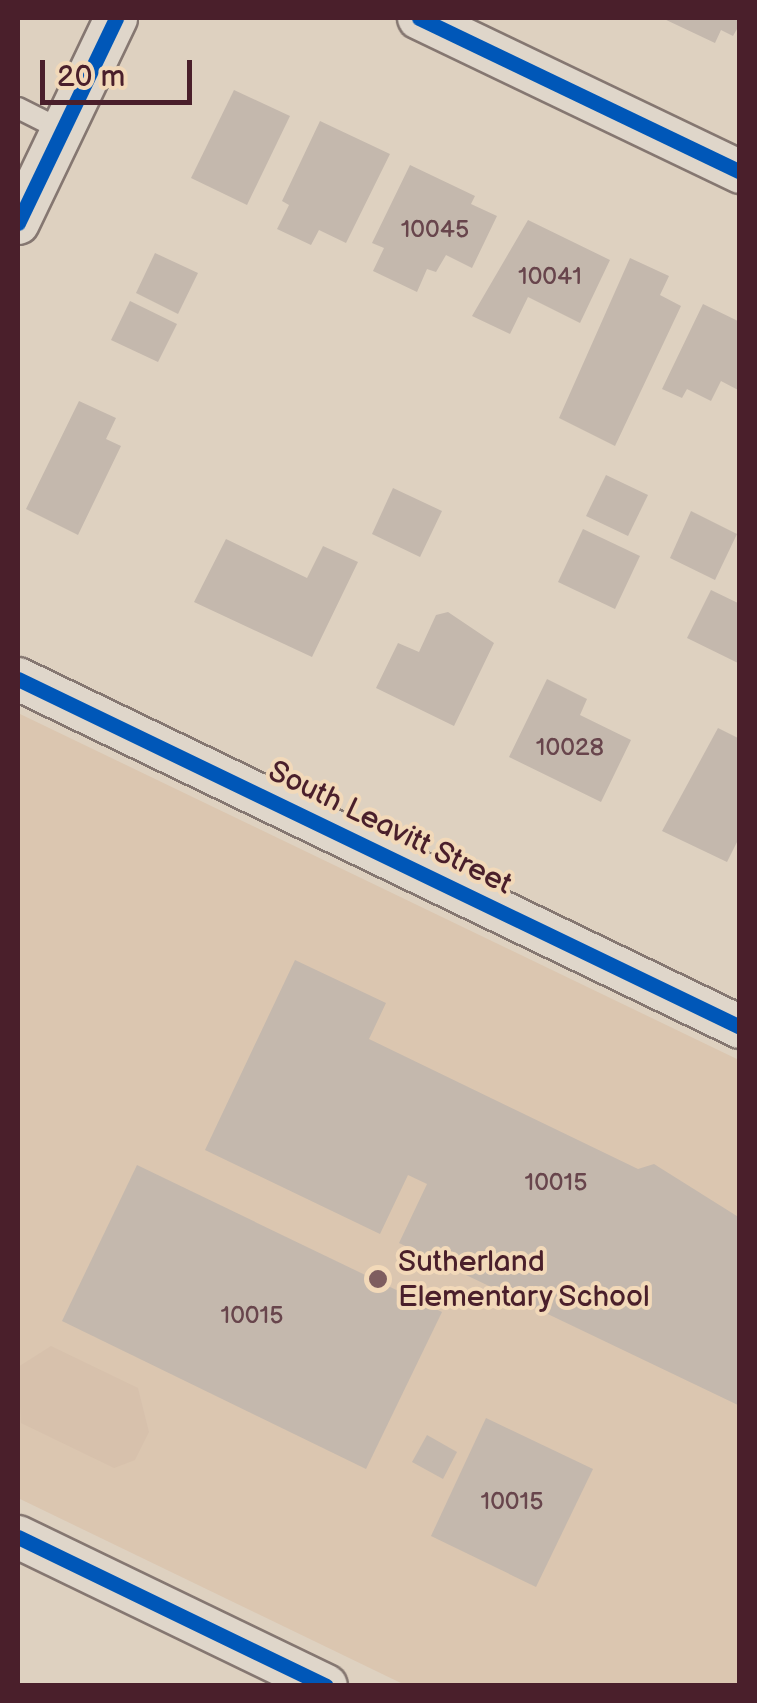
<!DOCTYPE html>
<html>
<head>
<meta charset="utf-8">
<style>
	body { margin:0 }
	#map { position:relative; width:757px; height:1703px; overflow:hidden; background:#ded1c0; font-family:"Balsamiq Sans",sans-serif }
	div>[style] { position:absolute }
	.built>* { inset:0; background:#dbc6b0 }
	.green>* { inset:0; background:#d7c1ac }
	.building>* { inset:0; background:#c4b8ad }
	.roads { filter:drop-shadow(2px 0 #857771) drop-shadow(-2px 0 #857771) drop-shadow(0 2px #857771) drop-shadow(0 -2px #857771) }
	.lane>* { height:20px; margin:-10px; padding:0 10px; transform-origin:10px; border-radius:10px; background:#dfd6ca }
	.street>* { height:42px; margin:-21px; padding:0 21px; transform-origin:21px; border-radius:21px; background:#dfd6ca }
	.cycleway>* { height:15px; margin:-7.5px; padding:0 7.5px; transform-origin:7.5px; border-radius:7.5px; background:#0057b8 }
	.dots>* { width:28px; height:28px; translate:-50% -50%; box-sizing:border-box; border:5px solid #f2d9b9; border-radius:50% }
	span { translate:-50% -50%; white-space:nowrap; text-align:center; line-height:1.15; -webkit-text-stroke:8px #f2d9b9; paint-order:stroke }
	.number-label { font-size:25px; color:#68454c }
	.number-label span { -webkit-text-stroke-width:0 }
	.street-label { font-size:30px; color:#4a1f2b }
	.poi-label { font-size:30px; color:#4a1f2b }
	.left { translate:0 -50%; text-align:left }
	.frame { position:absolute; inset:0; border:20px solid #4a1f2b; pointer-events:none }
	.scale { position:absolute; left:40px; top:60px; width:152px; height:45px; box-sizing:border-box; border:5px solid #4a1f2b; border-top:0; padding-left:12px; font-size:30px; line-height:35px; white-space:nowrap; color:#4a1f2b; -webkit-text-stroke:8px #f2d9b9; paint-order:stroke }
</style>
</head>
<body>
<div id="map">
	<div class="built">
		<div style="clip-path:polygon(18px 713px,739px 1060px,739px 1685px,405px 1685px,18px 1498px)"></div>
	</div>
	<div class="green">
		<div style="clip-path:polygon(51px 1346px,138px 1388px,149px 1432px,135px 1460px,114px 1468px,21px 1423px,18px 1367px)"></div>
	</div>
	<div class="building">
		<div style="clip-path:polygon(662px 18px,740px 18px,740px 24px,733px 36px,721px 30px,715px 43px)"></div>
		<div style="clip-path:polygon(234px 90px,290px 116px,247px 205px,191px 178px)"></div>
		<div style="clip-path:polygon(320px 121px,390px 154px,346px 243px,319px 230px,311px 245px,277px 229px,289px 205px,282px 201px)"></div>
		<div style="clip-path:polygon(410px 165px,475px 196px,471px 204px,497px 216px,472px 268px,446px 255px,436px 272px,427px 269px,417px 292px,373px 271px,384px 248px,372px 243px)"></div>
		<div style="clip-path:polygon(528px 220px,610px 260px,580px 323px,528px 297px,510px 334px,472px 316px)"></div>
		<div style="clip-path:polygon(155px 253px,198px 273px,178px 314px,136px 293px)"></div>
		<div style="clip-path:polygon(630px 258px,669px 276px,660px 295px,681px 306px,615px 446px,559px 418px)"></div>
		<div style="clip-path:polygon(130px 301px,177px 324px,158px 362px,111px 340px)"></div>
		<div style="clip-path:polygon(703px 304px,740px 322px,740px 391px,721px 381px,711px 401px,687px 389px,682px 398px,662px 389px)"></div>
		<div style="clip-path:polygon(79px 401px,116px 418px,106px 439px,121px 446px,78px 535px,26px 509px)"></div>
		<div style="clip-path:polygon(606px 475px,648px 495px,628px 536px,586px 516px)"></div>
		<div style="clip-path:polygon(393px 488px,442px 511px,420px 557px,372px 534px)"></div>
		<div style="clip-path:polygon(691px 511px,737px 534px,715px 580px,670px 558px)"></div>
		<div style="clip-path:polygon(583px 529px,640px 556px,615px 609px,558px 582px)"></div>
		<div style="clip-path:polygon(226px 539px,307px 578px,323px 546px,358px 562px,312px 657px,194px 602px)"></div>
		<div style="clip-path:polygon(711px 590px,740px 604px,738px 663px,687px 638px)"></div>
		<div style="clip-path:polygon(448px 612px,494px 643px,454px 726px,376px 688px,398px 643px,419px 652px,436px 615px)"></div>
		<div style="clip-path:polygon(547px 679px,587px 699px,580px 715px,631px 740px,601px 802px,509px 757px)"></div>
		<div style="clip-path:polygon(718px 728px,740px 739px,740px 836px,727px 862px,662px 831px)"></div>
		<div style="clip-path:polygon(295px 960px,386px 1003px,369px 1039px,638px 1169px,654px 1164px,740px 1218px,740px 1406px,399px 1243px,427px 1184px,408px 1175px,380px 1234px,205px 1150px)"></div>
		<div style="clip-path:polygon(137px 1165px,442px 1312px,366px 1469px,62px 1321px)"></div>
		<div style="clip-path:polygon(486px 1418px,593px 1469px,536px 1587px,431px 1536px)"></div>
		<div style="clip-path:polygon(427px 1435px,457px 1452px,443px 1479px,412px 1462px)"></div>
	</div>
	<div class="roads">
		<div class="lane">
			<div style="left:18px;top:108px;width:49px;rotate:26.6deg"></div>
		</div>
		<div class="street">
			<div style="left:419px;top:18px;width:356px;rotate:25.6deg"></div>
			<div style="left:18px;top:223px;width:227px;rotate:-64.4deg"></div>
			<div style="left:18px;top:679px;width:801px;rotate:25.73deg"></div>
			<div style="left:18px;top:1537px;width:342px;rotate:25.8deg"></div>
		</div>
	</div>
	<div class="cycleway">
		<div style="left:419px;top:18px;width:356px;rotate:25.6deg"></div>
		<div style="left:18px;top:223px;width:227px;rotate:-64.4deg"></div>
		<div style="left:18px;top:679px;width:801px;rotate:25.73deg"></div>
		<div style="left:18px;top:1537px;width:342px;rotate:25.8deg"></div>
	</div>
	<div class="dots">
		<div style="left:378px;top:1279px;background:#7e5d5f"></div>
	</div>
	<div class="number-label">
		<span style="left:435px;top:230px">10045</span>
		<span style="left:550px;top:277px">10041</span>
		<span style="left:570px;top:748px">10028</span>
		<span style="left:556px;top:1183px">10015</span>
		<span style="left:252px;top:1316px">10015</span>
		<span style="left:512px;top:1502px">10015</span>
	</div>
	<div class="street-label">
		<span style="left:390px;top:828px;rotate:26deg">South Leavitt Street</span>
	</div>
	<div class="poi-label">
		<span class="left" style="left:398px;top:1279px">Sutherland<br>Elementary School</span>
	</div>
	<div class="frame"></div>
	<div class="scale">20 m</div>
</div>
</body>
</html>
